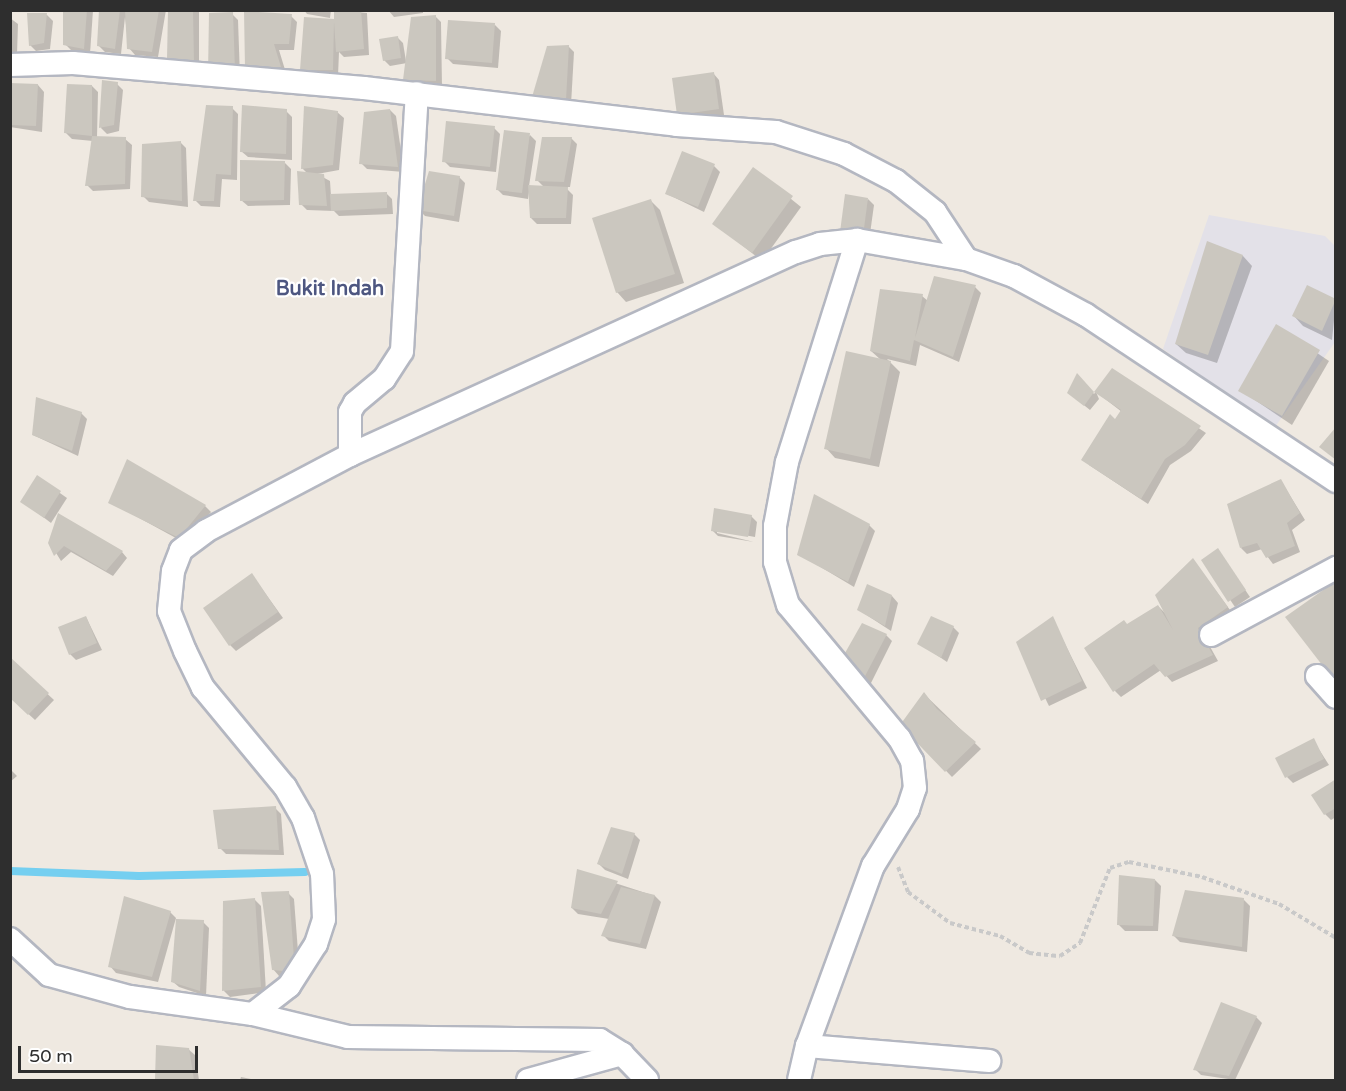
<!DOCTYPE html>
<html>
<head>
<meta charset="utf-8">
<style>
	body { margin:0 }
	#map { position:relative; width:1346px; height:1091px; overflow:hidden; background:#efe9e1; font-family:"Varela Round",sans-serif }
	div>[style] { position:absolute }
	.industrial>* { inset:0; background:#e3e1e8 }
	.shadow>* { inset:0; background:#0003 }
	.stream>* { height:8px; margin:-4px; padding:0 4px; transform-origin:4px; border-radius:4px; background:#75cff0 }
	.building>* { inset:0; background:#cbc7bf }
	.path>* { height:4px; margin-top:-2px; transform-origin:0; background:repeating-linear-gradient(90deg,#c9c9c9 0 4.5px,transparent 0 7.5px) }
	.roads { filter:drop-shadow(2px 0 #b4b7c1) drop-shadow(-2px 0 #b4b7c1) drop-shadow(0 2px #b4b7c1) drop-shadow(0 -2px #b4b7c1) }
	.street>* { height:22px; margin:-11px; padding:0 11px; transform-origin:11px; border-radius:11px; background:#fff }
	span { translate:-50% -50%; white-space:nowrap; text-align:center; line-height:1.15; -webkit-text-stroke:4.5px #fff; paint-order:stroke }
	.quarter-label { font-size:20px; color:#4d5680; font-weight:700 }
	.frame { position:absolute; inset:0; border:12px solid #2e2e2e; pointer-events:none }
	.scale { position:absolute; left:18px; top:1046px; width:180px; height:27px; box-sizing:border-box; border:3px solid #2e2e2e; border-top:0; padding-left:8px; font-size:18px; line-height:21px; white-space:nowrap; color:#2e2e2e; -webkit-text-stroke:4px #fff; paint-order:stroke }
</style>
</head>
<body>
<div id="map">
	<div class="industrial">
		<div style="clip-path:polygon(1209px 215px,1325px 236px,1335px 246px,1335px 342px,1275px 427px,1163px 349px)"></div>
	</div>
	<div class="shadow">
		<div style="clip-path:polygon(65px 10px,93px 10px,90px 54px,71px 50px,65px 44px)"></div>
		<div style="clip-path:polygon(101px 10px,166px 10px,158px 57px,135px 55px,129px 48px,125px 17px,121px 54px,105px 52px,99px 46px)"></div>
		<div style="clip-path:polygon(170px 10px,199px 10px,199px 67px,174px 65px,168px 59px)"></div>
		<div style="clip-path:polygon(304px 10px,331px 10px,330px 18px,307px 14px)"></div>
		<div style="clip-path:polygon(335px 10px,367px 13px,369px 55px,344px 57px,339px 52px,338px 76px,307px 76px,301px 70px,305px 19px,337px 21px)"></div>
		<div style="clip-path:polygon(388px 10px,423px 10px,423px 13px,394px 17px)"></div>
		<div style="clip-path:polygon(232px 14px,238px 20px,240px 77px,215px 79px)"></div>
		<div style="clip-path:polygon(28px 15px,47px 15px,53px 21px,50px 49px,36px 51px,30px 45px)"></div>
		<div style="clip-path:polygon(291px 16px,297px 22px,294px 50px,279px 50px,286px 73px,247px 68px)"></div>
		<div style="clip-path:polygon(435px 16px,441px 22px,442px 87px,411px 86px,405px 80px,407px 63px,390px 66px,384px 60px,397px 37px,403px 43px,406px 61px)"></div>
		<div style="clip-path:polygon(10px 18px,18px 24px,17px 54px,10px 55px)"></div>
		<div style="clip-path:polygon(495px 25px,501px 31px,498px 68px,453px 64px,447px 58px)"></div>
		<div style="clip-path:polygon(568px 46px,574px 52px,571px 105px,539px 102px)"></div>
		<div style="clip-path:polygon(713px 73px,719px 80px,724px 115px,684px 121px,673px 79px)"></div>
		<div style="clip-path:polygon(117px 84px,123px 90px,119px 131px,107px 134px,101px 128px)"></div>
		<div style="clip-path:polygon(11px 85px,38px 85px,44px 92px,42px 132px,10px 127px)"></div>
		<div style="clip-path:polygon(92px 86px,98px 92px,97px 138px,125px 139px,132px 145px,130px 189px,93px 191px,87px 185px,93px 141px,72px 139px,66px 133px)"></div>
		<div style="clip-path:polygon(232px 108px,238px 114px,237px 180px,222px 179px,220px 207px,201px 206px,195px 200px)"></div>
		<div style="clip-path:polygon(390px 110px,396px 116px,404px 172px,367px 169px,361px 163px)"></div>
		<div style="clip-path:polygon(286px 111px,292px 117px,292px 160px,248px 157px,241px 151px)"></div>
		<div style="clip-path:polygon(337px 112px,344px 118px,339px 170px,317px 174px,330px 181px,331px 196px,386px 193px,392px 199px,393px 214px,339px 216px,334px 211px,307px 210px,301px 204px,308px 174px,302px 168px)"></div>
		<div style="clip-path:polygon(494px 128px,500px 134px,496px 172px,450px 167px,444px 161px)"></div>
		<div style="clip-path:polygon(530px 135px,536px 141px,529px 186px,544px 187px,537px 180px,571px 138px,577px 144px,570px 187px,565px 187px,573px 195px,571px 224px,537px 224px,531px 218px,529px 192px,528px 199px,503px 195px,497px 189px)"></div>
		<div style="clip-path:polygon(180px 142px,186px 148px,188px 207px,149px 202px,143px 196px)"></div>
		<div style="clip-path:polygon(285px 163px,291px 169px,290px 205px,248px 206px,241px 200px)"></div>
		<div style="clip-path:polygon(714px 166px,720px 172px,704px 212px,667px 194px)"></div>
		<div style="clip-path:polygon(754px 169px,801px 207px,762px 261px,714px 223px)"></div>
		<div style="clip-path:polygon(459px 177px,465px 183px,459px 222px,425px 216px,419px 210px)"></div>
		<div style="clip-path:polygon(868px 199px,874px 205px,869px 241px,847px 238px)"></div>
		<div style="clip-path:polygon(651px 201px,660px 210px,684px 283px,626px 302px,617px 292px)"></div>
		<div style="clip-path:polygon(1208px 243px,1243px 256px,1252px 266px,1217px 363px,1186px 353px,1176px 344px)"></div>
		<div style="clip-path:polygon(975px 287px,981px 293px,959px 362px,920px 345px,916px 366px,887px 359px,900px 372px,879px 467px,835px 458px,826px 448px,881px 360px,871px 351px,922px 296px,928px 301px)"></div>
		<div style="clip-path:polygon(1308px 287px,1336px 301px,1332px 340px,1303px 326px,1294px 316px)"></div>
		<div style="clip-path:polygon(1277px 326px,1329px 361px,1292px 425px,1240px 390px)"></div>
		<div style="clip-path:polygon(1112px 370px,1206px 433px,1191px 451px,1170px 465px,1148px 504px,1089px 465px,1122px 412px,1096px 392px,1099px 399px,1090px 410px,1075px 398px,1083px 381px,1094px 394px)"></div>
		<div style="clip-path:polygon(81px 413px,87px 419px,78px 456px,33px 435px)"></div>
		<div style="clip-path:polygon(37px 477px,67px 498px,51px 523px,22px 501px)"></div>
		<div style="clip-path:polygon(1281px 481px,1305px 520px,1292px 530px,1300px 552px,1273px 564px,1262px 549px,1247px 554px,1241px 548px)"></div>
		<div style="clip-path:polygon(110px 502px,205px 506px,211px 512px,185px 543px)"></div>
		<div style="clip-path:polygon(751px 516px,757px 522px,755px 537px,717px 530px,717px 533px,754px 542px,718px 536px,712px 530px)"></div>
		<div style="clip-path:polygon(869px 525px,875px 531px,854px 587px,799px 554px)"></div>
		<div style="clip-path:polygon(50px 543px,122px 552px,127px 558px,113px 576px,71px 552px,61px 561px)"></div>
		<div style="clip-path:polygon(1218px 550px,1250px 597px,1235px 607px,1203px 560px)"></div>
		<div style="clip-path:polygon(1193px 560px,1233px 614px,1203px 634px,1218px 661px,1172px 682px,1161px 670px,1121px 697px,1115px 691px,1127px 626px,1158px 606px,1167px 615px)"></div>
		<div style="clip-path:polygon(252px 575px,283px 618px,236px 651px,230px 645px)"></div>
		<div style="clip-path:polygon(892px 596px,898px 603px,891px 631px,859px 610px)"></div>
		<div style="clip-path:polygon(86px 617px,102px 650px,76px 660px,70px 654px)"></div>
		<div style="clip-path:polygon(1052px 618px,1087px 688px,1049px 706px,1018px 643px)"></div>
		<div style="clip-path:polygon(953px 627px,959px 633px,947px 662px,919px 643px)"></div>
		<div style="clip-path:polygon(886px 635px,892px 641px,870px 685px,843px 659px)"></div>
		<div style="clip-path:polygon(10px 659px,54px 700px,35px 720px,10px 697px)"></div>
		<div style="clip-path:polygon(924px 694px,981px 749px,952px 777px,902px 725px)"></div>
		<div style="clip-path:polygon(1313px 740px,1329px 765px,1293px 783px,1287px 777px)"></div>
		<div style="clip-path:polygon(10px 769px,17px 776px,10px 782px)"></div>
		<div style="clip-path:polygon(1336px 780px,1336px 817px,1331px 820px,1325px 814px)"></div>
		<div style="clip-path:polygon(275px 808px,281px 814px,284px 855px,226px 854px,220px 848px)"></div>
		<div style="clip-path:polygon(634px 834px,640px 840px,628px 879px,605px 870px,599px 864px)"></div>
		<div style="clip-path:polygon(578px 871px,655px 896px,661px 902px,646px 949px,609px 941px,603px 935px,609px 919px,578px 914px,572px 908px)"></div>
		<div style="clip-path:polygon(1155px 880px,1161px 886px,1158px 931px,1125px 931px,1119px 925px)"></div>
		<div style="clip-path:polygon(288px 893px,294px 899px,300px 978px,279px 976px,273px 969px)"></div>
		<div style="clip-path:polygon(255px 900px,261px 906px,266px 992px,230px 997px,224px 991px,225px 903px)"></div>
		<div style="clip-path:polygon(1244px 900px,1250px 906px,1247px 952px,1180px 942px,1174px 936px)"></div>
		<div style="clip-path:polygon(170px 912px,176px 918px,158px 982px,116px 973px,110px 966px)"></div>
		<div style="clip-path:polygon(203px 922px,209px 928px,206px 996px,179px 987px,172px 981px)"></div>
		<div style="clip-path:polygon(1256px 1017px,1262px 1023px,1235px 1080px,1201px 1075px,1195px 1069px)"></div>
		<div style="clip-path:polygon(157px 1047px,188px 1049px,195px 1055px,199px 1080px,157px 1080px)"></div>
		<div style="clip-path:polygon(241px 1077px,256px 1080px,240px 1080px)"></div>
	</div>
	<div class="stream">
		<div style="left:10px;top:871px;width:129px;rotate:2.2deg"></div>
		<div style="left:139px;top:876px;width:166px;rotate:-1.4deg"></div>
	</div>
	<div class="building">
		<div style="clip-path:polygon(63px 10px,87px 10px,84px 49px,63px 45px)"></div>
		<div style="clip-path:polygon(99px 10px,120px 10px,115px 49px,97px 46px)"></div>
		<div style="clip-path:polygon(125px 10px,159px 10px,152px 52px,127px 49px)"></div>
		<div style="clip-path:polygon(168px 10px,193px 10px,194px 62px,167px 59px)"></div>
		<div style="clip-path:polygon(334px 10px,361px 10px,364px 49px,336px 52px,334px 22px,333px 70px,300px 70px,304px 17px,334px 19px)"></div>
		<div style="clip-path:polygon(244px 11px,292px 14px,289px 44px,274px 44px,281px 67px,245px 68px)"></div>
		<div style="clip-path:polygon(233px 12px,235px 71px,208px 74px,209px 13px)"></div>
		<div style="clip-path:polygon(27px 13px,47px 13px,44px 43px,29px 46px)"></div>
		<div style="clip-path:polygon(436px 15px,436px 81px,403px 80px,411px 17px)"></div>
		<div style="clip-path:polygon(448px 20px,495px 23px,492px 63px,445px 59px)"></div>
		<div style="clip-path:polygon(398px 36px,401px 58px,383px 61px,379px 39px)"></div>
		<div style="clip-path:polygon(569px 45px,566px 100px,532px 97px,547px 46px)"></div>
		<div style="clip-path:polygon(714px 72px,719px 109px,677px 115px,672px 78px)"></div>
		<div style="clip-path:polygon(102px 80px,118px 82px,114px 125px,99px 128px)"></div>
		<div style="clip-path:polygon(10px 83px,38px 84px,36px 126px,10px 125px)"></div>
		<div style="clip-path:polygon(67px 84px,92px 85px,92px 136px,64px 133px)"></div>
		<div style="clip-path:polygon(206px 105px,233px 106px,231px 175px,216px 174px,214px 201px,193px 201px)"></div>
		<div style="clip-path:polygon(242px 105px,287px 109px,286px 154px,240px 152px)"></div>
		<div style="clip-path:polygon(304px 106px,338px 111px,333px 165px,301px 169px)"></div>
		<div style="clip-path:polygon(390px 109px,398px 167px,359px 164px,364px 112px)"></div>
		<div style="clip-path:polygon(446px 121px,495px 126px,490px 167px,442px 162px)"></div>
		<div style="clip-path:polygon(504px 130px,530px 133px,522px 193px,496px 190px)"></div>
		<div style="clip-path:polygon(92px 136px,126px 137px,125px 184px,85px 186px)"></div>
		<div style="clip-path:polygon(542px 137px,572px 137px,564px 182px,535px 181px)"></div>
		<div style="clip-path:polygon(181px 141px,182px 201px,141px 197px,142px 144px)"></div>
		<div style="clip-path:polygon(682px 151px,715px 164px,698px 207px,665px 194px)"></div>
		<div style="clip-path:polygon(240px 160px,285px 161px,284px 200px,240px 201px)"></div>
		<div style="clip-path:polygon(753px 167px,793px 196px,752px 253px,712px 224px)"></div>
		<div style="clip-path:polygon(297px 171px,324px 174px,327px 206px,299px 205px)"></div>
		<div style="clip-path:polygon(429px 171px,460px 176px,454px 216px,417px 210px)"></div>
		<div style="clip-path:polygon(528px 185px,568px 187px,566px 218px,530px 218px)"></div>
		<div style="clip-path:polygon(387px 192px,387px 208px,331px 211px,330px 194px)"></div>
		<div style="clip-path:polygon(845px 194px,868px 198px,863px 236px,840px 232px)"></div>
		<div style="clip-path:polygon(651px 199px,675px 274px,616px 293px,592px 218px)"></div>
		<div style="clip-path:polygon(1207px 241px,1243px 255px,1208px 355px,1175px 344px)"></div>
		<div style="clip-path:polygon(934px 276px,976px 285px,953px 357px,914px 340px,910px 361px,870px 351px,880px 289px,923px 294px,915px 338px)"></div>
		<div style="clip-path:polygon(1307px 285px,1336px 299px,1322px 331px,1292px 316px)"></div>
		<div style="clip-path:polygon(1276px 324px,1320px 350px,1282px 416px,1238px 391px)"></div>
		<div style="clip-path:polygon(846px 351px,891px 361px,870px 459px,824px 449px)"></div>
		<div style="clip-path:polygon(1112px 368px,1201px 426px,1185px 445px,1165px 459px,1141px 499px,1081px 460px,1110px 414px,1115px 419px,1121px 410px,1094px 392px)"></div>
		<div style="clip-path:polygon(1077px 373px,1094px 392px,1084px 406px,1067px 393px)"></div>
		<div style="clip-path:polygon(36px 397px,82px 412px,72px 451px,32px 435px)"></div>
		<div style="clip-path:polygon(1336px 427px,1336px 460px,1319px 447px)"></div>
		<div style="clip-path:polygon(127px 459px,206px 505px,179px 538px,108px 503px)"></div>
		<div style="clip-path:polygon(37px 475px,61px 491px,44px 518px,20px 502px)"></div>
		<div style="clip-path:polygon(1281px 479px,1300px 513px,1287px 523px,1295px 546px,1266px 558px,1257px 543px,1240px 548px,1227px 504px)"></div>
		<div style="clip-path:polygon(814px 494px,870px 524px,848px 582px,797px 555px)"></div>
		<div style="clip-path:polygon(714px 508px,752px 515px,748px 537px,711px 531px)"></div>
		<div style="clip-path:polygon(58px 513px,123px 551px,106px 571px,64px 546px,54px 556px,48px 543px)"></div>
		<div style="clip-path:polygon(1218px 548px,1246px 590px,1228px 602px,1201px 560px)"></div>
		<div style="clip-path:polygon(1193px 558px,1228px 607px,1198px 628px,1213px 655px,1165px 677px,1154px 664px,1113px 692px,1084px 648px,1124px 620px,1127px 624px,1158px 605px,1173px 630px,1155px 595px)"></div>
		<div style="clip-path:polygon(252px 573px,278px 612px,229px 646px,203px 608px)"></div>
		<div style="clip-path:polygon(1336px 581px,1336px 683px,1285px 617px)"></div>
		<div style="clip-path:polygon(867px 584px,892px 595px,885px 626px,857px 610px)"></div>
		<div style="clip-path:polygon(86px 616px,97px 643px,69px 655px,58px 627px)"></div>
		<div style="clip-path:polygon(931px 616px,954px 626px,941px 658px,917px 644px)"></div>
		<div style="clip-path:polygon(1053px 616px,1082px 681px,1041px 701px,1016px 642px)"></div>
		<div style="clip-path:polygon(862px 623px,887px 634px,863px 680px,841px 660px)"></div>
		<div style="clip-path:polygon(10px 657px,49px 693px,28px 715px,10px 698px)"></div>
		<div style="clip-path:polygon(924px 692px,937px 709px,976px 742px,945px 772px,900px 725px)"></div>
		<div style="clip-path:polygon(1314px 738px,1324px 759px,1285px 778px,1275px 758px)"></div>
		<div style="clip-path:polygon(1336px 779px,1336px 808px,1324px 815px,1311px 795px)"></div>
		<div style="clip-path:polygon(276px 806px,279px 850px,218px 849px,213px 810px)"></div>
		<div style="clip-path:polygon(611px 827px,635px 833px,622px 874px,597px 864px)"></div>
		<div style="clip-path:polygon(577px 869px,618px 881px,601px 914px,571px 908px)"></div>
		<div style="clip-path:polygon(1119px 875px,1155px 879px,1153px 926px,1117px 925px)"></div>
		<div style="clip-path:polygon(621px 887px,655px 895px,640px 944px,601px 936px)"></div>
		<div style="clip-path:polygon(1185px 890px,1244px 898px,1242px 947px,1172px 936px)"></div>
		<div style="clip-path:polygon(289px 891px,295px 972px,272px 970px,261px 892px)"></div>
		<div style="clip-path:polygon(124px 896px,171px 911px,152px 977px,108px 967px)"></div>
		<div style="clip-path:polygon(255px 898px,261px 987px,222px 991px,223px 901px)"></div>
		<div style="clip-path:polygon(176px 919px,204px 920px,200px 991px,171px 982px)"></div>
		<div style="clip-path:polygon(1221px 1002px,1257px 1016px,1229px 1076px,1193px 1070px)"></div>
		<div style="clip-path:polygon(156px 1045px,189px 1048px,194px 1080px,155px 1080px)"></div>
	</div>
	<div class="path">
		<div style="left:898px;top:867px;width:27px;rotate:68deg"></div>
		<div style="left:908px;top:892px;width:52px;rotate:36.4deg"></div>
		<div style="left:950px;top:923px;width:52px;rotate:14.6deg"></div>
		<div style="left:1000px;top:936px;width:34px;rotate:30deg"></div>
		<div style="left:1029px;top:953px;width:31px;rotate:6deg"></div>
		<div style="left:1060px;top:956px;width:24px;rotate:-33deg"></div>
		<div style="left:1080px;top:943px;width:81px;rotate:-68.2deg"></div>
		<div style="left:1110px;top:868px;width:20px;rotate:-18deg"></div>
		<div style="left:1129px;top:862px;width:75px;rotate:11.6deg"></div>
		<div style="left:1202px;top:877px;width:82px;rotate:19.3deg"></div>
		<div style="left:1279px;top:904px;width:66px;rotate:30.8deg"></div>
	</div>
	<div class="roads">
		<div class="street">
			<div style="left:10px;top:65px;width:63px;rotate:-1.8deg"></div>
			<div style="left:73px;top:63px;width:292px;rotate:4.9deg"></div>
			<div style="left:364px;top:88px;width:315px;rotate:6.7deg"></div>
			<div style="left:677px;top:125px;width:99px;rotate:4deg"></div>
			<div style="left:776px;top:132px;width:71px;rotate:17.9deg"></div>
			<div style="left:844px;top:154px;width:59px;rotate:27.4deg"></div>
			<div style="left:896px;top:181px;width:50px;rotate:38.5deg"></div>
			<div style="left:935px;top:212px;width:56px;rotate:56.6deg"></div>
			<div style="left:350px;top:455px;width:43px;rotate:-90deg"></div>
			<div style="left:350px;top:412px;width:10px;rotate:-61deg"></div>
			<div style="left:355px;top:403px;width:38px;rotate:-40deg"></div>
			<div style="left:384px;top:379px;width:33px;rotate:-57deg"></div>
			<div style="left:402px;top:351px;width:258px;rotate:-86.7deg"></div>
			<div style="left:1211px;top:635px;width:142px;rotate:-28.2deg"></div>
			<div style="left:1317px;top:676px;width:28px;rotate:48deg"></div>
			<div style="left:10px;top:939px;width:53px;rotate:42.7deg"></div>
			<div style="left:49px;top:975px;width:84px;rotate:15.2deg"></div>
			<div style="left:130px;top:997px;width:124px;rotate:7.9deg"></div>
			<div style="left:253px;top:1014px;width:46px;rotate:-37.9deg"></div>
			<div style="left:289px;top:986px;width:50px;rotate:-57.3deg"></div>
			<div style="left:316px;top:944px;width:26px;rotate:-72deg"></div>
			<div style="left:324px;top:919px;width:45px;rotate:-92.5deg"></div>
			<div style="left:322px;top:874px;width:59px;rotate:-108.7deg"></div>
			<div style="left:303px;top:818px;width:36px;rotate:-120deg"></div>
			<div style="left:285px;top:787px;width:129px;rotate:-129.6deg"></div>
			<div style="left:203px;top:688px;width:41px;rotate:-115.9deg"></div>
			<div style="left:185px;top:651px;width:43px;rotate:-111.8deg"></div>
			<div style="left:169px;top:611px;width:40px;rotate:-84.3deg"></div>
			<div style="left:173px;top:571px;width:22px;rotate:-69deg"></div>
			<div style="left:181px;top:550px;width:31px;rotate:-37deg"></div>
			<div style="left:206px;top:531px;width:163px;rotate:-27.8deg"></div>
			<div style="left:350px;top:455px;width:490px;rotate:-24.5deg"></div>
			<div style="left:796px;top:252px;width:25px;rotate:-18deg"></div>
			<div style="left:820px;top:244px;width:37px;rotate:-6deg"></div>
			<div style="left:857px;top:240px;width:111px;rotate:9.9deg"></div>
			<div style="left:966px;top:259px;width:51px;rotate:19.5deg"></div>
			<div style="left:1014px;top:276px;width:82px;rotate:28.4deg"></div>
			<div style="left:1086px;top:315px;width:300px;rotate:33.6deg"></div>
			<div style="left:253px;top:1014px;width:98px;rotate:13.6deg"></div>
			<div style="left:348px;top:1037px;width:252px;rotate:0.7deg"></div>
			<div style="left:600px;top:1040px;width:26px;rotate:32deg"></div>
			<div style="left:622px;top:1054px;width:36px;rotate:46deg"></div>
			<div style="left:807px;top:1046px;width:183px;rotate:4.7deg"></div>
			<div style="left:528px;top:1080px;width:98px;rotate:-15.5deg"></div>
			<div style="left:799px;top:1080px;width:35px;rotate:-77deg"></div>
			<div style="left:807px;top:1046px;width:192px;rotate:-69.9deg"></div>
			<div style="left:873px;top:866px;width:67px;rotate:-58.4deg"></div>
			<div style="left:908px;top:809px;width:22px;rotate:-72deg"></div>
			<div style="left:915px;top:788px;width:27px;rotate:-96deg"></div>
			<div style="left:912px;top:761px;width:26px;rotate:-119deg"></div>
			<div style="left:899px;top:738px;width:173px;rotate:-129.8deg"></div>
			<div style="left:788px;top:605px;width:45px;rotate:-106.8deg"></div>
			<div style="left:775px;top:562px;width:36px;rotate:-90deg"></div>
			<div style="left:775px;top:526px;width:65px;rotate:-79.4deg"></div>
			<div style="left:787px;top:462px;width:233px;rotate:-72.5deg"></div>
		</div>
	</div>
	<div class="quarter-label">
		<span style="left:330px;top:289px">Bukit Indah</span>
	</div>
	<div class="frame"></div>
	<div class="scale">50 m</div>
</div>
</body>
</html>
